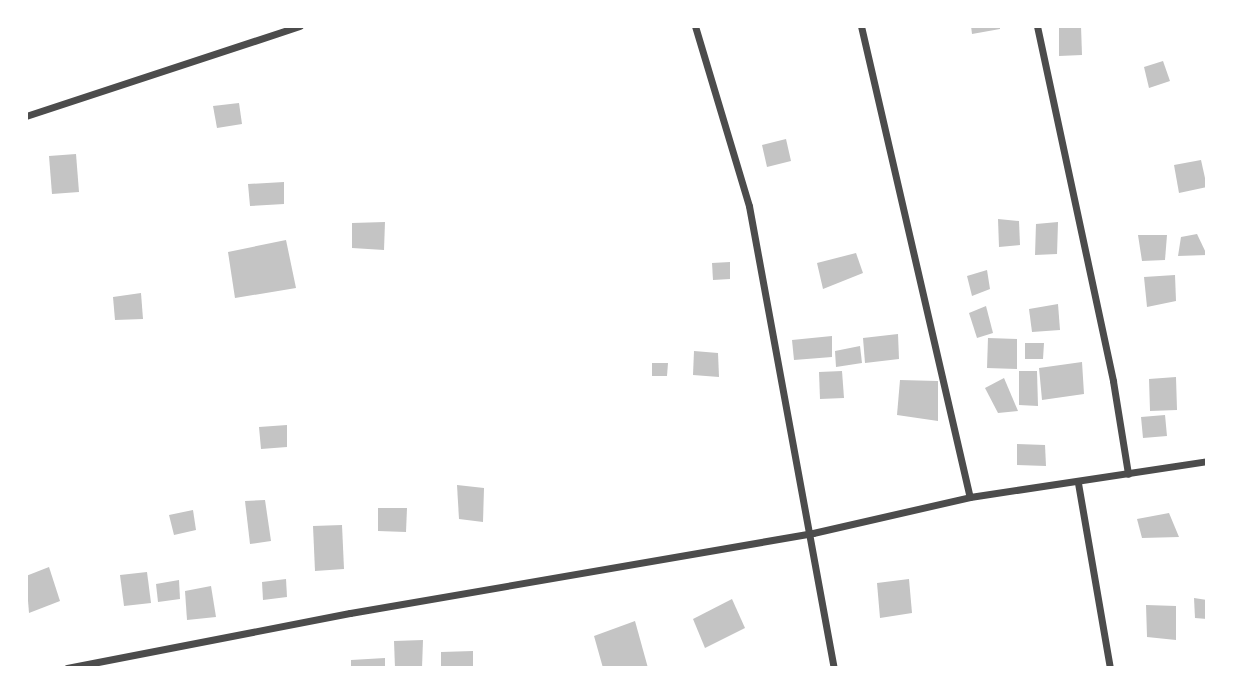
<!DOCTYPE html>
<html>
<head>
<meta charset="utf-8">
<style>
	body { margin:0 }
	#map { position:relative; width:1233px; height:694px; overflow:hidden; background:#fff; font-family:Overpass,sans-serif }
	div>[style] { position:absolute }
	.building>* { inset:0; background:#c4c4c4 }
	.minor>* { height:7px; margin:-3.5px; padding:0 3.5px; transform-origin:3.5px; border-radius:3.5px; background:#4c4c4c }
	span { translate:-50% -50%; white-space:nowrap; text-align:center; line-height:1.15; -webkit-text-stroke:5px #fff; paint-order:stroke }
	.frame { position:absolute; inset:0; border:28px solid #fff; pointer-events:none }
</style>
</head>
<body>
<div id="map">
	<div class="building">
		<div style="clip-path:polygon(971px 26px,1000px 26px,1000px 29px,972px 34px)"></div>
		<div style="clip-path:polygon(1059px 26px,1081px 26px,1082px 55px,1059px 56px)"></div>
		<div style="clip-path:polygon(1163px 61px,1170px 81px,1149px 88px,1144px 67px)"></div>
		<div style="clip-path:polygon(239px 103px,242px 124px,217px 128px,213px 106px)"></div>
		<div style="clip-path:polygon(786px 139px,791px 161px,767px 167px,762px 145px)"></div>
		<div style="clip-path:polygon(76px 154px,79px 192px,52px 194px,49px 156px)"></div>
		<div style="clip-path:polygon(1201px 160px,1207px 187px,1179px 193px,1174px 165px)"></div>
		<div style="clip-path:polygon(284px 182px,284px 204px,250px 206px,248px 184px)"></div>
		<div style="clip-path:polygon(998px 219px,1019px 221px,1020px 245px,999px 247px)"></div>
		<div style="clip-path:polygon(385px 222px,384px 250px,352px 248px,352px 223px)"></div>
		<div style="clip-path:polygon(1058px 222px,1057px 254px,1035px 255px,1036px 224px)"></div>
		<div style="clip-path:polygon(1197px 234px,1207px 255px,1178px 256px,1181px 237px)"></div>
		<div style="clip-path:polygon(1138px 235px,1167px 235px,1165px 260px,1142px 261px)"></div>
		<div style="clip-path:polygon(286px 240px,296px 288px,235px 298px,228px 252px)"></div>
		<div style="clip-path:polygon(856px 253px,863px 273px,823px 289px,817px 263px)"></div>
		<div style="clip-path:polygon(730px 262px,730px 279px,713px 280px,712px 263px)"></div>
		<div style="clip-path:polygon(987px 270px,990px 289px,972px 296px,967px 276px)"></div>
		<div style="clip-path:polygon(1175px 275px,1176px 301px,1147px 307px,1144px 277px)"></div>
		<div style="clip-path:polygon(141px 293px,143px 319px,115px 320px,113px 297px)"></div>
		<div style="clip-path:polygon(1058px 304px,1060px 330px,1032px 332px,1029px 309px)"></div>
		<div style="clip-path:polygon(986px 306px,993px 333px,977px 338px,969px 313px)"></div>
		<div style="clip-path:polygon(898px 334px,899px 359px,865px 363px,863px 338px)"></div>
		<div style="clip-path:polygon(832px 336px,832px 357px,794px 360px,792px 340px)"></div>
		<div style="clip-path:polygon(988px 338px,1017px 339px,1017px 369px,987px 368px)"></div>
		<div style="clip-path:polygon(1025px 343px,1044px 343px,1043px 359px,1025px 359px)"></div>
		<div style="clip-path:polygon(860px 346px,862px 363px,836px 367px,835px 351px)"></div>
		<div style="clip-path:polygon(694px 351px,718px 353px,719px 377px,693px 375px)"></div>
		<div style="clip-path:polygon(1082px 362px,1084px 394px,1042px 400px,1039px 368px)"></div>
		<div style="clip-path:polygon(652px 363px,668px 363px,667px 376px,652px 376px)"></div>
		<div style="clip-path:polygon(842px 371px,844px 398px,820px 399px,819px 372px)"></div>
		<div style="clip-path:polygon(1019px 371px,1037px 371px,1038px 406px,1019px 405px)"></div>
		<div style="clip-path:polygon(1176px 377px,1177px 410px,1150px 411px,1149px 379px)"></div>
		<div style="clip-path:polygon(1004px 378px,1018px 411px,998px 413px,985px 388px)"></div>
		<div style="clip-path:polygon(900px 380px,938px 381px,938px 421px,897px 415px)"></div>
		<div style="clip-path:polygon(1165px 415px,1167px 436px,1143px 438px,1141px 417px)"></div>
		<div style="clip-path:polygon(287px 425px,287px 447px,261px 449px,259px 427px)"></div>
		<div style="clip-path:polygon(1017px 444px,1045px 445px,1046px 466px,1017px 465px)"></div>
		<div style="clip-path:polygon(457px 485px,484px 488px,483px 522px,459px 519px)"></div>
		<div style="clip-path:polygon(265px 500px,271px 541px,250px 544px,245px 501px)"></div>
		<div style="clip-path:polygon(378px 508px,407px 508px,406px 532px,378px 531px)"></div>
		<div style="clip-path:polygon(193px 510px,196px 530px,174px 535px,169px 515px)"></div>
		<div style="clip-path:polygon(1169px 513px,1179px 537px,1142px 538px,1137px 519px)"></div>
		<div style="clip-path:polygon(342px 525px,344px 569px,315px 571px,313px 526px)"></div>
		<div style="clip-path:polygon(49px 567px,60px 601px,29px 613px,26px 576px)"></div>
		<div style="clip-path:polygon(147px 572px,151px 603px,124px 606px,120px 575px)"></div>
		<div style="clip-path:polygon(286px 579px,287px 597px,263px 600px,262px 582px)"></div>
		<div style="clip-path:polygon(909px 579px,912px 613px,880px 618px,877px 583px)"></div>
		<div style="clip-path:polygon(179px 580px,180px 599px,158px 602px,156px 584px)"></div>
		<div style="clip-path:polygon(211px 586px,216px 617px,187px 620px,185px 591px)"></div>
		<div style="clip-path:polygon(1194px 598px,1207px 600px,1207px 619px,1195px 618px)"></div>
		<div style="clip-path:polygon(732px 599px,745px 628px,705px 648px,693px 619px)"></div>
		<div style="clip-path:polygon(1146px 605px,1176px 606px,1176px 640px,1147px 637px)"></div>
		<div style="clip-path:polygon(635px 621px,648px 668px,603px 668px,594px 636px)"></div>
		<div style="clip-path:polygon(423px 640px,422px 668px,395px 668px,394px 641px)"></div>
		<div style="clip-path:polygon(473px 651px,473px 668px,441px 668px,441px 652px)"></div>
		<div style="clip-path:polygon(385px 658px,385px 668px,351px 668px,351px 660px)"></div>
	</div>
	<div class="minor">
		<div style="left:695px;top:26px;width:188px;rotate:73.3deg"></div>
		<div style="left:749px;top:206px;width:470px;rotate:79.6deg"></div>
		<div style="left:861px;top:26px;width:483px;rotate:77deg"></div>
		<div style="left:1037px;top:26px;width:363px;rotate:77.9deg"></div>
		<div style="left:1113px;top:381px;width:94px;rotate:80.8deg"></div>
		<div style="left:26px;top:116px;width:288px;rotate:-18.2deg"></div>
		<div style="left:1078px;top:483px;width:188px;rotate:80.2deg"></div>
		<div style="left:67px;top:668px;width:288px;rotate:-11deg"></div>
		<div style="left:350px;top:613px;width:470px;rotate:-9.8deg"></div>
		<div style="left:813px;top:533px;width:161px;rotate:-12.9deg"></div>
		<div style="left:970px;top:497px;width:240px;rotate:-8.6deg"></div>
	</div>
	<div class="frame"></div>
</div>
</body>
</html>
